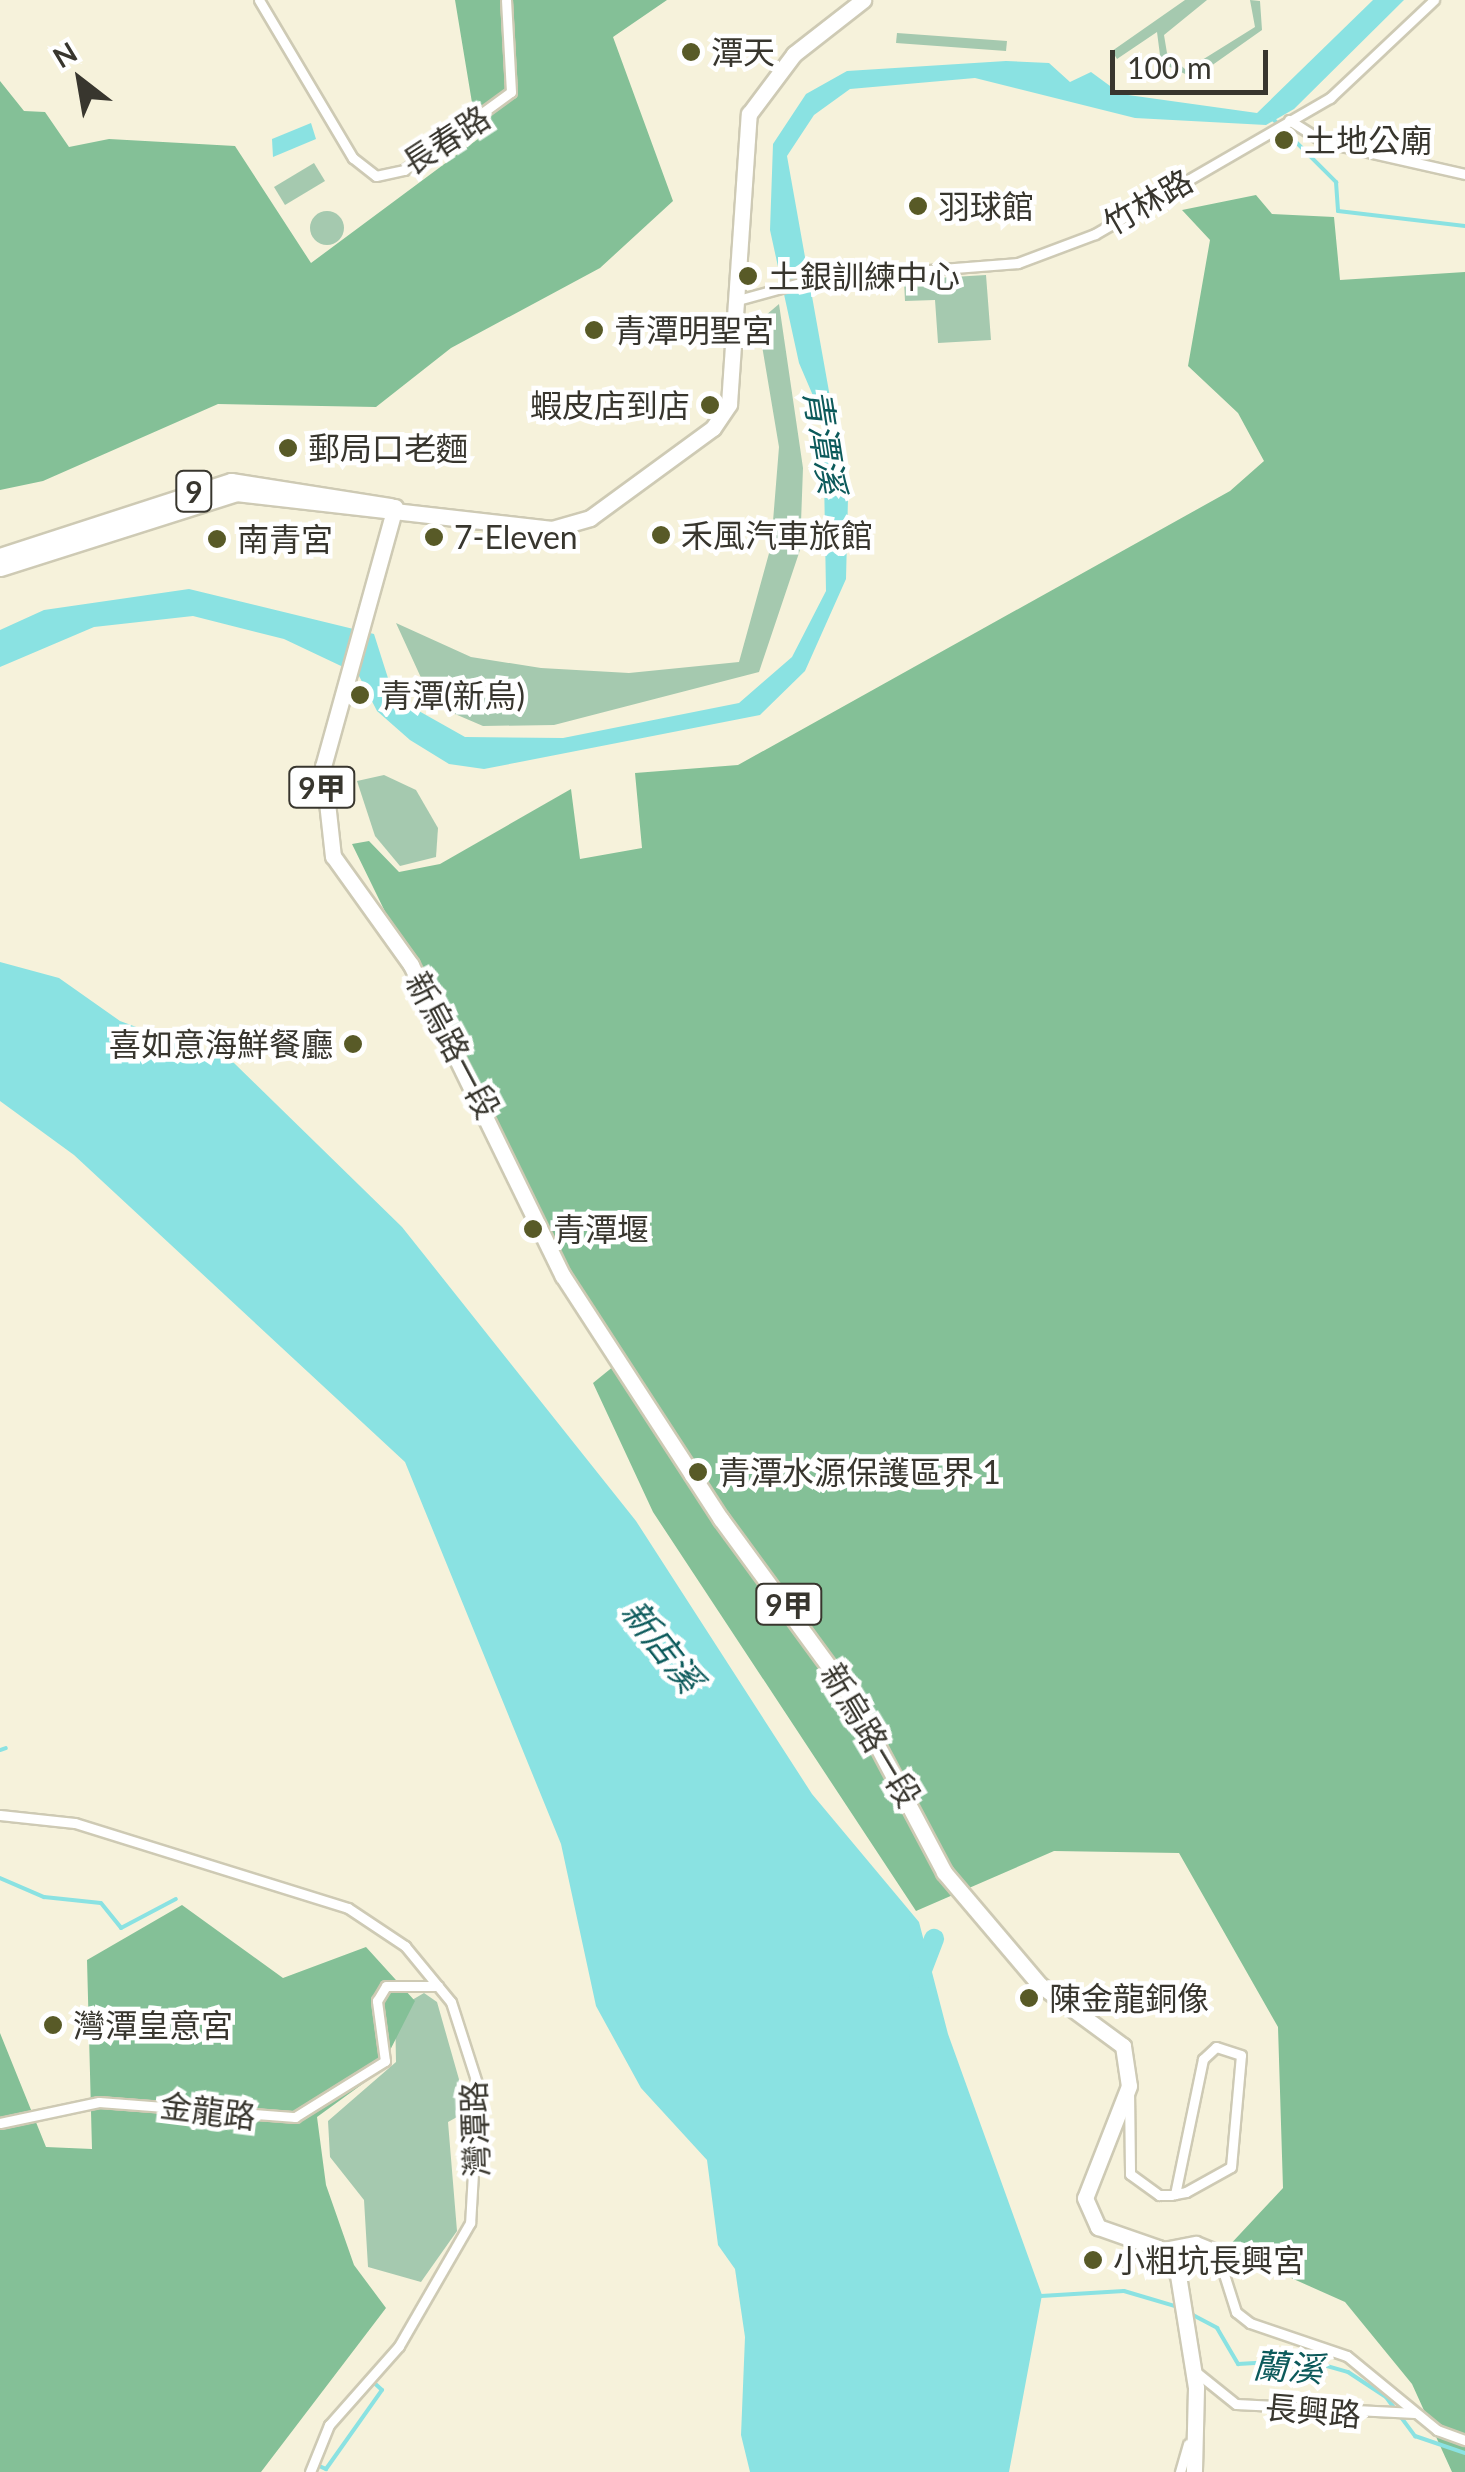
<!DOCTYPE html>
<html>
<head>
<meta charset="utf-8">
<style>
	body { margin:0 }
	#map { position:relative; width:1465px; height:2472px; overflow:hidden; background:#f6f2db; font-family:Lato,"Noto Sans TC",sans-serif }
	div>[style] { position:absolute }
	.green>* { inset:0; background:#a5c9af }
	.round { border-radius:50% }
	.forest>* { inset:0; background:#84c097 }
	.water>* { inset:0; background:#8ae2e2 }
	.stream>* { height:4px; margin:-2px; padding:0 2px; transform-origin:2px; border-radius:2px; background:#8ae2e2 }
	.river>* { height:20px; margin:-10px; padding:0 10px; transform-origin:10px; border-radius:10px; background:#8ae2e2 }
	.roads { filter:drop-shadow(2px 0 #cecab4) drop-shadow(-2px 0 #cecab4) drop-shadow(0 2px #cecab4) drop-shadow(0 -2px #cecab4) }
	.minor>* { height:9px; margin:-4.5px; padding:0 4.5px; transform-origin:4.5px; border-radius:4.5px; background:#fff }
	.primary>* { height:15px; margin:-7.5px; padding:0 7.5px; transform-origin:7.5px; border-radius:7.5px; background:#fff }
	.dots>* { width:28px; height:28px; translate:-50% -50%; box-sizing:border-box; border:5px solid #fff; border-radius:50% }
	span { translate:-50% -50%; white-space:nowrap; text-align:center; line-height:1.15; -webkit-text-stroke:9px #fff; paint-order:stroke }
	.shield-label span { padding:2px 8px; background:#fff; border:2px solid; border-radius:8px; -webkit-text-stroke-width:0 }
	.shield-label { font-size:30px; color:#38362e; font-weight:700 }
	.poi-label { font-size:32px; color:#38362e }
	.left { translate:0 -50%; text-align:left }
	.right { translate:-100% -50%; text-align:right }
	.street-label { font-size:32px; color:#38362e }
	.water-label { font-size:35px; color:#0c5a5b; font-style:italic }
	.north { position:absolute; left:30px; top:30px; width:100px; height:100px; -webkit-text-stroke:8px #fff; paint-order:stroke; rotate:329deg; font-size:28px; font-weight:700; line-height:40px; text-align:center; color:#38362e }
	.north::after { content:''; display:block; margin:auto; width:35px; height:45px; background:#38362e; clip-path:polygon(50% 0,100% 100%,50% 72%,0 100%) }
	.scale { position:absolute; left:1110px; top:50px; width:158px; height:45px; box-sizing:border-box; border:5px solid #38362e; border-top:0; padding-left:12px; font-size:30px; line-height:35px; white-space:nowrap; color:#38362e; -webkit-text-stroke:8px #fff; paint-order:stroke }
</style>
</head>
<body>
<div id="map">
	<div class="green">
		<div style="clip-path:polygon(1185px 0,1207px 0,1164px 35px,1167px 53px,1186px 70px,1255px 27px,1250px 0,1260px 1px,1262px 30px,1194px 78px,1161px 63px,1157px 32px,1117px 59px,1112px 51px)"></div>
		<div style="clip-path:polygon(897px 33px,1007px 41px,1006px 51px,896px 43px)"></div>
		<div style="clip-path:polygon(314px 163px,325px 181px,285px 205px,274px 187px)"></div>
		<div class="round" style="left:310px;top:211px;width:34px;height:34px"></div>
		<div style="clip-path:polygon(986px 275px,991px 340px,938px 343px,935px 300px,905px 301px,904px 280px)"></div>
		<div style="clip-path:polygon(779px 304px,803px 468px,800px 550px,759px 672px,554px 725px,483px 726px,448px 711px,428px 693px,396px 623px,471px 657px,541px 668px,629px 673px,739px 662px,771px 546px,779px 447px,758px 322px)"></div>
		<div style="clip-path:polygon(384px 775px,416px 790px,438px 828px,436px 857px,400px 866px,375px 836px,357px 781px)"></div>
		<div style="clip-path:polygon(424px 1993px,437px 2002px,468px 2111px,448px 2122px,457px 2231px,421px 2282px,368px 2267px,364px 2200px,330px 2157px,328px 2121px,396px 2062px,395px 2010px)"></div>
	</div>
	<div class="forest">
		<div style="clip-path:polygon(455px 0,667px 0,613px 37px,673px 201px,600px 268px,451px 348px,376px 407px,218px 404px,43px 481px,0 490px,0 81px,24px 111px,45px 112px,69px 147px,109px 139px,235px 146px,311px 263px,478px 139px)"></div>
		<div style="clip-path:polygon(1256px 195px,1272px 214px,1334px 217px,1340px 280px,1465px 272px,1465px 2472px,1452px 2472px,1412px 2384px,1345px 2302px,1226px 2249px,1283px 2188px,1278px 2027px,1179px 1853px,1054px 1851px,916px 1911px,653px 1512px,593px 1383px,625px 1357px,558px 1266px,352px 844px,369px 841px,399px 872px,440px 864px,571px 789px,580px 859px,642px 848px,635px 773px,738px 765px,1230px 491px,1264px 461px,1238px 413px,1188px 366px,1210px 240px,1182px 210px)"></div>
		<div style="clip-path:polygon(182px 1905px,283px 1978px,366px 1947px,415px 2001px,379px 2072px,317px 2117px,326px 2185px,354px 2265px,386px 2308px,261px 2472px,0 2472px,0 2033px,46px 2147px,92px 2149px,87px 1960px)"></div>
	</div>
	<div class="water">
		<div style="clip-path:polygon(1373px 0,1404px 0,1294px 109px,1266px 125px,1135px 118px,975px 78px,850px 89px,814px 115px,787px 156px,848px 498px,846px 579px,805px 671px,760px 715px,484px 769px,449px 764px,410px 740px,377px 711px,358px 674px,284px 639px,193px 616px,94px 627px,0 667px,0 630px,44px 610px,189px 589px,374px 634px,394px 697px,465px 737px,563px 738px,739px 703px,792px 657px,826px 591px,823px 419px,799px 363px,770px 230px,773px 144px,806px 94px,847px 71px,1006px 61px,1049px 63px,1070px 82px,1091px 72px,1121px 94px,1257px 113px)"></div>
		<div style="clip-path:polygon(311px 123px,316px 139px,273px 157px,272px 139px)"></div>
		<div style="clip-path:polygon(0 962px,59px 978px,120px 1021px,234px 1063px,402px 1227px,636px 1521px,812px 1794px,919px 1922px,948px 2034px,1042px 2295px,1009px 2472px,750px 2472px,741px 2435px,745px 2337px,735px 2269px,718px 2245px,707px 2160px,641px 2088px,596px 2006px,561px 1844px,405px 1462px,74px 1155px,0 1101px)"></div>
	</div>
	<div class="stream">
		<div style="left:1272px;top:118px;width:91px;rotate:45deg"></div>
		<div style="left:1336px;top:182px;width:29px;rotate:86deg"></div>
		<div style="left:1338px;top:211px;width:128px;rotate:6.7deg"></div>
		<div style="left:0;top:1750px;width:6px;rotate:-18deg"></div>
		<div style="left:0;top:1878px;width:48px;rotate:23.4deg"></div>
		<div style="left:44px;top:1897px;width:57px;rotate:6deg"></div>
		<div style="left:101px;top:1903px;width:32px;rotate:51deg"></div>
		<div style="left:121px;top:1928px;width:62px;rotate:-27.8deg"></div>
		<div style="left:1041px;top:2296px;width:83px;rotate:-3.4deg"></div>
		<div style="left:1124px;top:2291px;width:56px;rotate:16.5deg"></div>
		<div style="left:1191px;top:2314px;width:30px;rotate:28deg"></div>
		<div style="left:1217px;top:2328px;width:42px;rotate:59.7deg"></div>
		<div style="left:1238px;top:2364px;width:68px;rotate:-3.4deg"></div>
		<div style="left:1306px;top:2360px;width:44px;rotate:15.9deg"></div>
		<div style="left:1348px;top:2372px;width:45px;rotate:33.3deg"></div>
		<div style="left:1386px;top:2397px;width:49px;rotate:53.4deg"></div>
		<div style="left:1415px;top:2436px;width:53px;rotate:18.8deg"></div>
		<div style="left:317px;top:2465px;width:10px;rotate:24deg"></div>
		<div style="left:326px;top:2469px;width:97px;rotate:-54.7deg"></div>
		<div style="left:382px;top:2390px;width:13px;rotate:-138deg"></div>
	</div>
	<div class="river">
		<div style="left:919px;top:1978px;width:42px;rotate:-69deg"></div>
	</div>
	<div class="roads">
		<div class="minor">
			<div style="left:259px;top:0;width:184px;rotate:59.3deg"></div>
			<div style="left:353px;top:158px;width:29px;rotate:38deg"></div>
			<div style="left:376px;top:176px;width:29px;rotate:-12deg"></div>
			<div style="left:404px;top:170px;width:132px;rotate:-36.1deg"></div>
			<div style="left:511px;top:92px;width:92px;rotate:-93.1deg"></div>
			<div style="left:1289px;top:120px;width:41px;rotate:32.2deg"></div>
			<div style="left:1324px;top:142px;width:145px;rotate:12.8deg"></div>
			<div style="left:738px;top:300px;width:79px;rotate:-15.4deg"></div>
			<div style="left:814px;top:279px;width:205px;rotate:-4.5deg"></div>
			<div style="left:1018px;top:263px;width:82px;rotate:-20.6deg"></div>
			<div style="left:1095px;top:234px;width:272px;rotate:-30.1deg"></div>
			<div style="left:1330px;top:98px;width:143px;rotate:-43.3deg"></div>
			<div style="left:0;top:1815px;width:75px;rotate:6.1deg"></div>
			<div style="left:75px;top:1823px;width:286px;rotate:17.3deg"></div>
			<div style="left:348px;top:1908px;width:69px;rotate:33.7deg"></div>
			<div style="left:405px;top:1946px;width:72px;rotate:50.6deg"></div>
			<div style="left:451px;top:2002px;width:88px;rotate:72.2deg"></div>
			<div style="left:478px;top:2086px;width:137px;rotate:93.3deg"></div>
			<div style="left:470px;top:2223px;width:142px;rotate:120deg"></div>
			<div style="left:399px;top:2346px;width:106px;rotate:131.5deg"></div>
			<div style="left:329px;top:2425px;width:51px;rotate:112deg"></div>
			<div style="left:1129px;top:2089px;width:85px;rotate:89.3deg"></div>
			<div style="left:1130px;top:2174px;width:36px;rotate:36deg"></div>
			<div style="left:1159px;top:2195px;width:12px"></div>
			<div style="left:1171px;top:2195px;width:4px;rotate:-14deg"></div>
			<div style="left:1175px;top:2194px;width:11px;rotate:-10deg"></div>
			<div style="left:1186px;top:2192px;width:51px;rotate:-29.1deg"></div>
			<div style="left:1231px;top:2167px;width:112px;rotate:-84.9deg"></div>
			<div style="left:1241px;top:2055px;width:26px;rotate:-162deg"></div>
			<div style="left:1216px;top:2047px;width:18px;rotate:137deg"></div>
			<div style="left:1203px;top:2059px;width:138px;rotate:101.7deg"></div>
			<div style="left:0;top:2123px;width:101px;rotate:-12deg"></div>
			<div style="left:99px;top:2102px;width:197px;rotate:4.4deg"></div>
			<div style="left:295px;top:2117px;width:106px;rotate:-31.9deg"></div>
			<div style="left:385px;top:2061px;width:61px;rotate:-97.6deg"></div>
			<div style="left:377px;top:2001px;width:17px;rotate:-59deg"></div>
			<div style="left:386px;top:1986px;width:52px"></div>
			<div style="left:1159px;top:2248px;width:38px;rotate:-11deg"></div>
			<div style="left:1196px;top:2241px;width:22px;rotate:22deg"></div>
			<div style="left:1216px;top:2249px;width:66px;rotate:72.4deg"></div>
			<div style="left:1236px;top:2312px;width:18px;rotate:38deg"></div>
			<div style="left:1250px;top:2323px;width:102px;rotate:18.8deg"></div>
			<div style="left:1347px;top:2356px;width:117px;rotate:39.4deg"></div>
			<div style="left:1437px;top:2430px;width:30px;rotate:20deg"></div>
			<div style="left:1196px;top:2372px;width:51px;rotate:38.7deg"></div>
			<div style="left:1236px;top:2404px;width:179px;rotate:2.9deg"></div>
			<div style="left:1180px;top:2472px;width:29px;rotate:-74deg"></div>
		</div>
		<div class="primary">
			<div style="left:395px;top:507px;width:269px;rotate:105.5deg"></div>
			<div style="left:323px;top:766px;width:91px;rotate:83.7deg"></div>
			<div style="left:333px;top:856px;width:134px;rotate:54.4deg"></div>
			<div style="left:411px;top:965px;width:346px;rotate:64deg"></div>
			<div style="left:563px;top:1276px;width:290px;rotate:57deg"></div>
			<div style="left:721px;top:1519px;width:222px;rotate:53.8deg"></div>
			<div style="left:852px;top:1698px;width:197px;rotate:62.1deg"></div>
			<div style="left:944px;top:1872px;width:148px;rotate:49.7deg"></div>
			<div style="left:1040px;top:1985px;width:103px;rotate:36.3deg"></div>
			<div style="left:1123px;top:2046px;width:40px;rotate:81.5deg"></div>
			<div style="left:1129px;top:2086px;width:120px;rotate:111.4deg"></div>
			<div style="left:1085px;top:2198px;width:32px;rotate:66deg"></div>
			<div style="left:1098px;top:2227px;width:64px;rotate:19.3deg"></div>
			<div style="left:1158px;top:2248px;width:34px;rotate:53deg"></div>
			<div style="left:1178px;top:2275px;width:114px;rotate:80.9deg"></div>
			<div style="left:1196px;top:2388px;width:84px;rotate:91.4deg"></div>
			<div style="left:0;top:556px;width:243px;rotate:-18deg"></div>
			<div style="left:231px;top:481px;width:162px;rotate:8.9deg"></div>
			<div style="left:0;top:568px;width:248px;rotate:-17.6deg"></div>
			<div style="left:236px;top:493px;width:318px;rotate:6.5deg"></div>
			<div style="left:552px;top:529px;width:40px;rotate:-16deg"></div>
			<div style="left:590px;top:518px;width:152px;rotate:-36.2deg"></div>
			<div style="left:713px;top:428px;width:29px;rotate:-56deg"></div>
			<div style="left:729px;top:404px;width:291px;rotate:-86.1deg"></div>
			<div style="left:749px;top:114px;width:75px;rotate:-53.1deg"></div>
			<div style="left:794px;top:54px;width:88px;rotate:-38deg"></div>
		</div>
	</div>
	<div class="dots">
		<div style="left:691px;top:52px;background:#585a27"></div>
		<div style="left:1284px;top:140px;background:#585a27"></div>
		<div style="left:918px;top:206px;background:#585a27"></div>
		<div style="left:748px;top:276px;background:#585a27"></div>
		<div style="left:594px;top:330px;background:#585a27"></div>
		<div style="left:710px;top:405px;background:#585a27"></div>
		<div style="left:288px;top:448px;background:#585a27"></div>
		<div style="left:661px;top:535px;background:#585a27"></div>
		<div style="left:434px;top:537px;background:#585a27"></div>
		<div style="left:217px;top:539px;background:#585a27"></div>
		<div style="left:360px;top:695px;background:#585a27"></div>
		<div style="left:353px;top:1044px;background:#585a27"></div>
		<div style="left:533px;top:1229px;background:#585a27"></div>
		<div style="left:698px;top:1472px;background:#585a27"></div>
		<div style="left:1029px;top:1998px;background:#585a27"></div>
		<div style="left:53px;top:2025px;background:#585a27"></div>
		<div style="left:1093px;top:2260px;background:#585a27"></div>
	</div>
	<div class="shield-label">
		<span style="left:194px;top:491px">9</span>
		<span style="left:322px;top:787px">9甲</span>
		<span style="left:789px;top:1604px">9甲</span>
	</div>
	<div class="poi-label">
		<span class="left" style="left:711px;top:52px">潭天</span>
		<span class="left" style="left:1304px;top:140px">土地公廟</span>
		<span class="left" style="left:938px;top:206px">羽球館</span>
		<span class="left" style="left:768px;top:276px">土銀訓練中心</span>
		<span class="left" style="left:614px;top:330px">青潭明聖宮</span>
		<span class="right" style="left:690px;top:405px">蝦皮店到店</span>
		<span class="left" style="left:308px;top:448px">郵局口老麵</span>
		<span class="left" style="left:681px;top:535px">禾風汽車旅館</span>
		<span class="left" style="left:454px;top:537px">7-Eleven</span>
		<span class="left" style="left:237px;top:539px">南青宮</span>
		<span class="left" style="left:380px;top:695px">青潭(新烏)</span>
		<span class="right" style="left:333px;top:1044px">喜如意海鮮餐廳</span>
		<span class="left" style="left:553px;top:1229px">青潭堰</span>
		<span class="left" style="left:718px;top:1472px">青潭水源保護區界 1</span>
		<span class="left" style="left:1049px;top:1998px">陳金龍銅像</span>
		<span class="left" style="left:73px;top:2025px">灣潭皇意宮</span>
		<span class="left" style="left:1113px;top:2260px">小粗坑長興宮</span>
	</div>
	<div class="street-label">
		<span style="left:446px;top:140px;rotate:-33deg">長春路</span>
		<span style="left:1148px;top:202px;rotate:-30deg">竹林路</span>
		<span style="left:453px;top:1045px;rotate:62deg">新烏路一段</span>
		<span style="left:871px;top:1735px;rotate:59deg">新烏路一段</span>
		<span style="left:208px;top:2111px;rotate:7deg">金龍路</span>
		<span style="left:475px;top:2129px;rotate:-92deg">灣潭路</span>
		<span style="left:1313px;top:2411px;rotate:5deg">長興路</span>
	</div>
	<div class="water-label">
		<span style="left:826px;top:441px;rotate:81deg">青潭溪</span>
		<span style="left:663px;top:1645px;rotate:52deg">新店溪</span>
		<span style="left:1288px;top:2366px;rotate:4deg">蘭溪</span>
	</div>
	<div class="north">N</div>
	<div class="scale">100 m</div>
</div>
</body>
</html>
